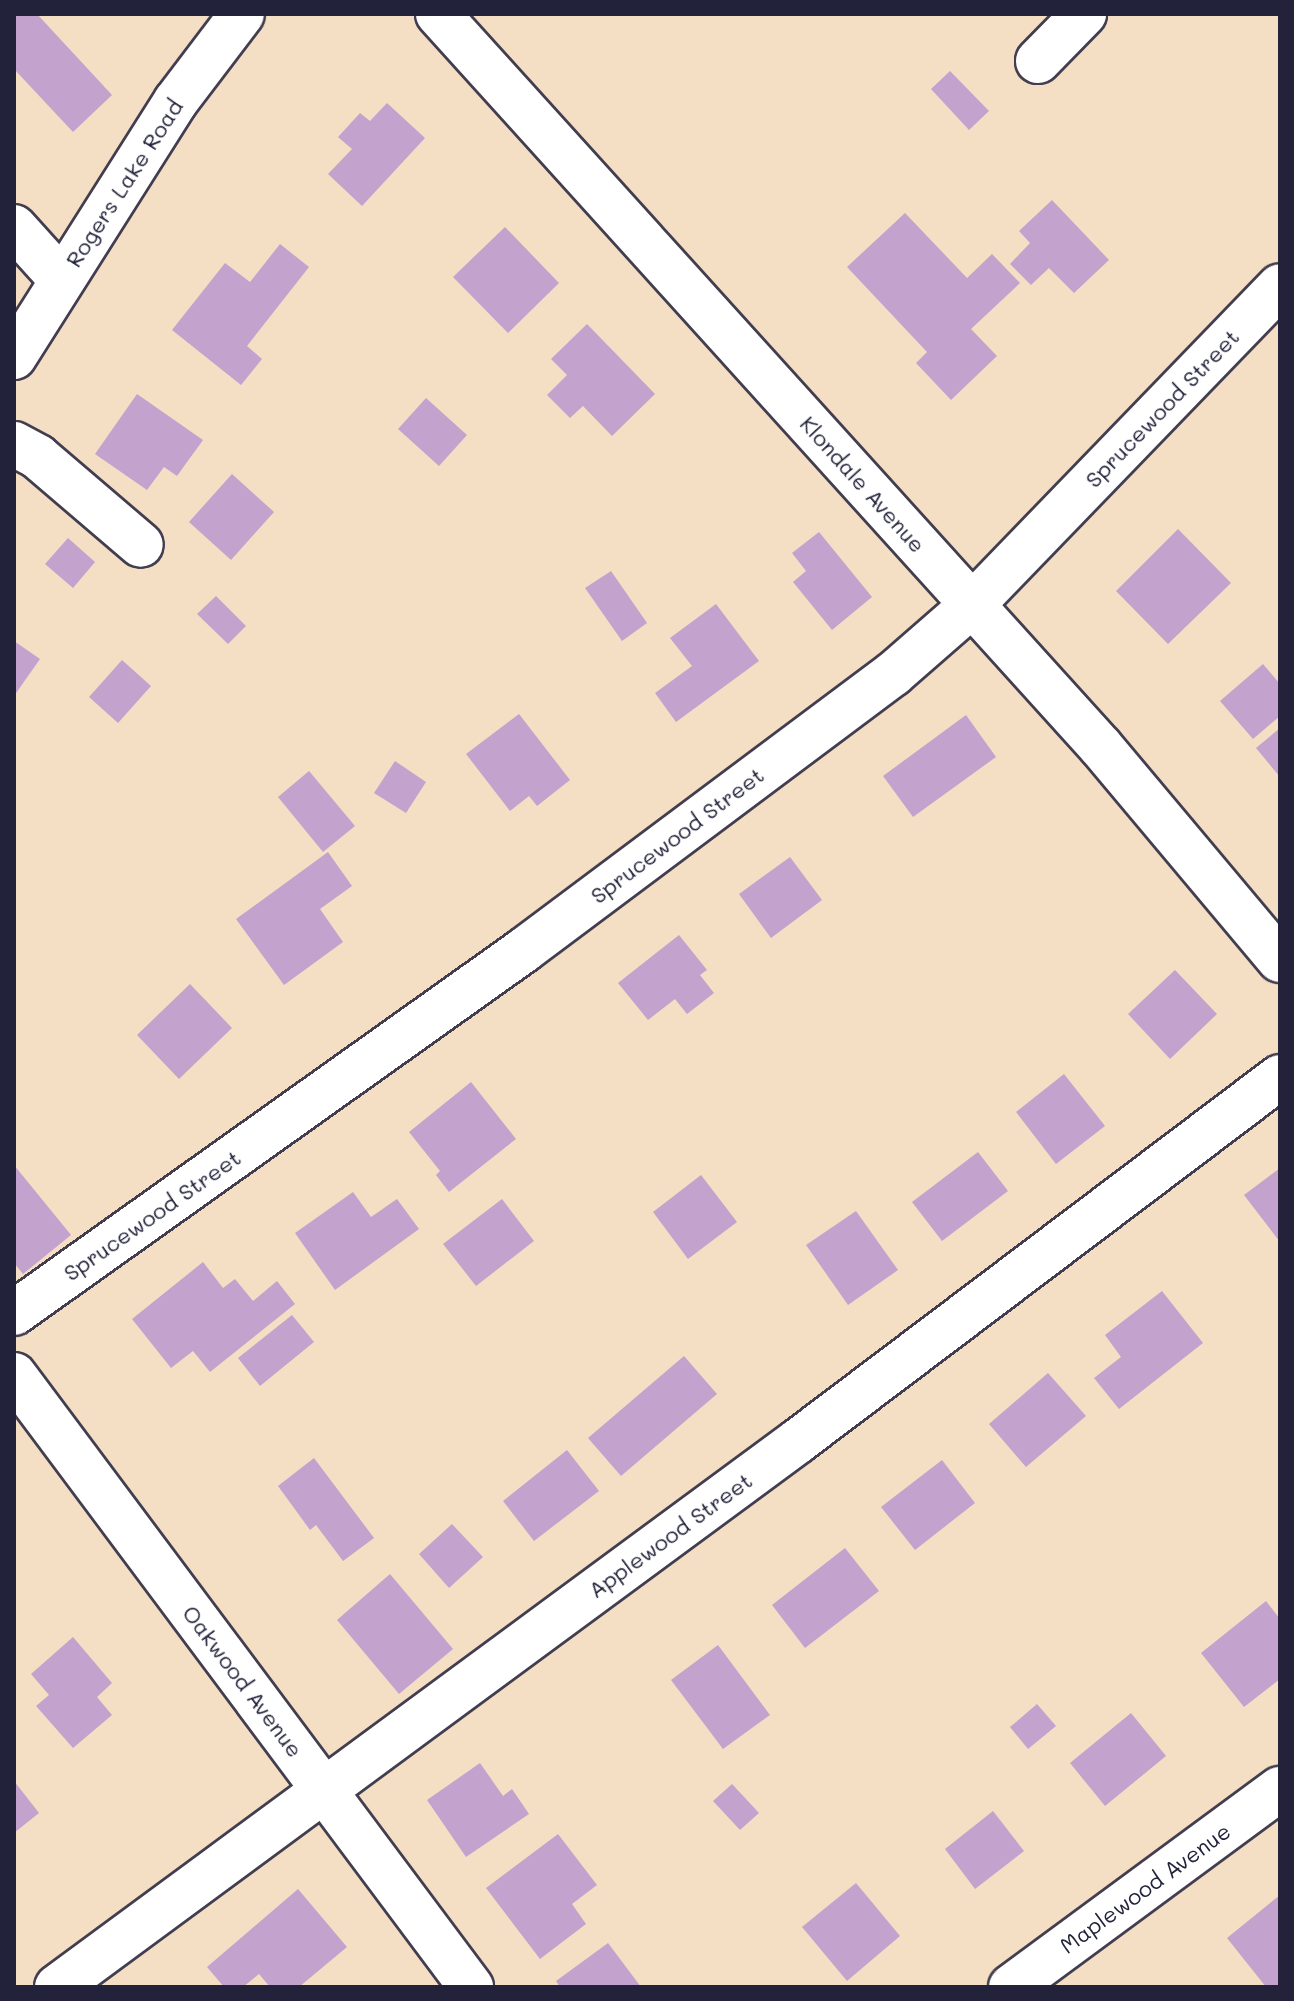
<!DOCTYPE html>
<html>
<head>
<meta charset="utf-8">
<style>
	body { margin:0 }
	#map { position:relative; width:1294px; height:2001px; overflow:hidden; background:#f4dfc4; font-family:Mali,sans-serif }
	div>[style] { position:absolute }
	.building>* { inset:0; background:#c3a2cd }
	.roads { filter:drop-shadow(2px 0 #423e50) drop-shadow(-2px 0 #423e50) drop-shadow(0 2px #423e50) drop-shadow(0 -2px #423e50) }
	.minor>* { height:44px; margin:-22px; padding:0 22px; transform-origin:22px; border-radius:22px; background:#fff }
	.major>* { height:44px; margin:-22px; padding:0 22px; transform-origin:22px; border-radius:22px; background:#fff }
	span { translate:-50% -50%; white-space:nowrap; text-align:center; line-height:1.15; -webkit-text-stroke:8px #fff; paint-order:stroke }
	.street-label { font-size:22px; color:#22223b }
	.frame { position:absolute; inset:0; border:16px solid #22223b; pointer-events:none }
</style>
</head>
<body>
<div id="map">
	<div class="building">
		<div style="clip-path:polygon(14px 14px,37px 14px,112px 95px,73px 132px,14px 69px)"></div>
		<div style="clip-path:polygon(950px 71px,989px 111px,969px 130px,931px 89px)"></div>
		<div style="clip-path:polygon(387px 103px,425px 138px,362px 206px,328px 174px,352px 149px,338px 137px,360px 113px,370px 121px)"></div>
		<div style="clip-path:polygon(1052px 200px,1109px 260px,1074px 293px,1049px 268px,1031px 285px,1010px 264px,1030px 243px,1019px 231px)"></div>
		<div style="clip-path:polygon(905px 213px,967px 278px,992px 254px,1020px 283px,971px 329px,997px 356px,951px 400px,916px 363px,927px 352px,847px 267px)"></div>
		<div style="clip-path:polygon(505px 227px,559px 283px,508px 333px,453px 277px)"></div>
		<div style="clip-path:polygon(280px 244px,309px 267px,247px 346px,262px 359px,241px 385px,172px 330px,225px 263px,250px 282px)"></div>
		<div style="clip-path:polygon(587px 324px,655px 394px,612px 436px,583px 406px,570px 418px,547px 395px,567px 375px,551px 359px)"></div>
		<div style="clip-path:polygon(137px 394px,203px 440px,177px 476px,164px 467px,147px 490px,95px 454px)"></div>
		<div style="clip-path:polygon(426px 398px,467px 435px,439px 466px,398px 429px)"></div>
		<div style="clip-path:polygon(232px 474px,274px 512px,231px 560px,189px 522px)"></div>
		<div style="clip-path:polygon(1178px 529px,1231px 583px,1168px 644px,1116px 591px)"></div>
		<div style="clip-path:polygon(819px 532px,872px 597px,832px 630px,793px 582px,806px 571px,792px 553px)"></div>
		<div style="clip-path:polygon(68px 538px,95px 562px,73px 588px,45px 564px)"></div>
		<div style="clip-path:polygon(611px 571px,647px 623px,622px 641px,585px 588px)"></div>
		<div style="clip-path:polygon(216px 596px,246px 626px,228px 644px,197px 614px)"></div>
		<div style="clip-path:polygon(716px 604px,759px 661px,676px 722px,655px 693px,692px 666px,670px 638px)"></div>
		<div style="clip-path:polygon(14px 641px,40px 659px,14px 696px)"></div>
		<div style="clip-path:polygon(122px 660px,151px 686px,118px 723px,89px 697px)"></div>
		<div style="clip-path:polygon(1263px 664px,1280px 684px,1280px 716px,1253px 739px,1220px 701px)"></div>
		<div style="clip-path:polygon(519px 714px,570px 780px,537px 806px,529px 796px,510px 811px,466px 754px)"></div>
		<div style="clip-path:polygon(966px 715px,996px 757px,913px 817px,883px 776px)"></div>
		<div style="clip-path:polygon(1280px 728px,1280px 777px,1256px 748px)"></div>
		<div style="clip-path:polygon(395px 761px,426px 782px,406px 813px,374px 793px)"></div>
		<div style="clip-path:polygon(309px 771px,355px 826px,323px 852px,278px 797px)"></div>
		<div style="clip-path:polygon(328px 852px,352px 886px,320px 909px,343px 942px,284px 985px,236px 919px)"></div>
		<div style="clip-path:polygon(790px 857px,822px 900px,771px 938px,739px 894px)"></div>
		<div style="clip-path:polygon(679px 935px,707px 970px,700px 975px,714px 993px,687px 1014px,675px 999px,648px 1020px,618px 983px)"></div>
		<div style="clip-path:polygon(1175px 970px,1217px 1014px,1170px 1059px,1128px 1014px)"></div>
		<div style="clip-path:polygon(190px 984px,232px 1028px,179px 1079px,137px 1035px)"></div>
		<div style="clip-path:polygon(1064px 1074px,1105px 1126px,1056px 1164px,1016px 1112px)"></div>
		<div style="clip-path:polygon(471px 1082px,516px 1139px,449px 1192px,436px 1175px,440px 1171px,409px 1132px)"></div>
		<div style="clip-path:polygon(978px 1152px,1008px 1191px,942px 1241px,912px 1202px)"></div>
		<div style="clip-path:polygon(14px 1165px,71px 1235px,23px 1274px,14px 1263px)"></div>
		<div style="clip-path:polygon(1280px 1168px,1280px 1242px,1244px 1195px)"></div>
		<div style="clip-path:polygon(701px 1175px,737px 1222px,688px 1259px,653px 1212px)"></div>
		<div style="clip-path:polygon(353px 1192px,371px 1217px,397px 1199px,419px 1229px,335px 1290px,295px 1233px)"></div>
		<div style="clip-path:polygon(502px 1199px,534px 1241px,476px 1286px,443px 1244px)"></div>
		<div style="clip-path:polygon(856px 1211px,898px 1270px,848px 1305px,806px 1245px)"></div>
		<div style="clip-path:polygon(203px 1262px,223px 1288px,235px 1279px,253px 1301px,277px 1281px,295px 1304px,210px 1372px,193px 1351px,171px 1368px,132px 1319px)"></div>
		<div style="clip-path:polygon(1162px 1291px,1203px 1343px,1119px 1409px,1094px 1378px,1121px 1357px,1105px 1335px)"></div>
		<div style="clip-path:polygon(292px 1315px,314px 1342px,260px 1386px,238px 1358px)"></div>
		<div style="clip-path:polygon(684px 1356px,717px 1394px,621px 1476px,588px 1438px)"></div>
		<div style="clip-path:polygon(1048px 1373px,1086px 1416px,1026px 1467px,989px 1424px)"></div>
		<div style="clip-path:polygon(567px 1450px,599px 1491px,534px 1541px,503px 1501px)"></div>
		<div style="clip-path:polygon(314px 1458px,374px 1538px,343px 1561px,316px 1525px,310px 1530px,278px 1486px)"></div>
		<div style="clip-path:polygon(942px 1460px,975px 1503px,915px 1550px,881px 1507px)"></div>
		<div style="clip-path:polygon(452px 1524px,483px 1557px,449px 1588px,419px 1554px)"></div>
		<div style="clip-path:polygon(845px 1548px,879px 1591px,805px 1648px,772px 1605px)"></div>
		<div style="clip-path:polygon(390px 1574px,453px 1649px,399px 1694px,337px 1620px)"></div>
		<div style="clip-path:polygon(1266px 1601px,1280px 1619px,1280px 1679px,1244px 1707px,1201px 1653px)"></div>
		<div style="clip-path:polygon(73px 1637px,112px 1683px,97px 1697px,112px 1715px,73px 1748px,36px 1706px,49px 1695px,31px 1674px)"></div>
		<div style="clip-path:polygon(718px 1645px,770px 1715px,723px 1749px,671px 1680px)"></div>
		<div style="clip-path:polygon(1037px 1704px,1056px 1726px,1028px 1749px,1010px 1727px)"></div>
		<div style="clip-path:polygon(1131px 1713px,1166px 1756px,1105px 1806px,1070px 1763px)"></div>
		<div style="clip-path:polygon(480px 1763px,503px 1796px,512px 1789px,529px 1814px,466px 1857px,427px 1800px)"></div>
		<div style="clip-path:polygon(14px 1781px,39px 1813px,14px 1833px)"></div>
		<div style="clip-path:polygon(732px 1784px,759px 1813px,740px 1830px,713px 1801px)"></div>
		<div style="clip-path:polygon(993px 1811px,1024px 1851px,975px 1889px,945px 1849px)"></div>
		<div style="clip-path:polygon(558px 1834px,597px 1885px,572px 1904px,586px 1924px,540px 1959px,486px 1888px)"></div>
		<div style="clip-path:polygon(856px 1883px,900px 1936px,847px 1981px,802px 1927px)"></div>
		<div style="clip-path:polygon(298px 1889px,347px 1947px,299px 1987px,270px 1987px,259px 1974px,243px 1987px,224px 1987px,207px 1967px)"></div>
		<div style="clip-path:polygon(1280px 1895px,1280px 1987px,1266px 1987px,1227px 1938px)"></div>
		<div style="clip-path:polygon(608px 1943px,641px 1987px,560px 1987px,556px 1981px)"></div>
	</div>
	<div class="roads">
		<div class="minor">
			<div style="left:438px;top:14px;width:988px;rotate:47.87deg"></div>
			<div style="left:1101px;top:747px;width:278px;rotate:50deg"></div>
			<div style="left:1038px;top:61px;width:66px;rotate:-45.6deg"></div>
			<div style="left:14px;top:227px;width:70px;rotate:47.9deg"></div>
			<div style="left:14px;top:444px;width:27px;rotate:28deg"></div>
			<div style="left:38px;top:457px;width:135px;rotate:40.5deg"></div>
			<div style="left:14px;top:1313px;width:626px;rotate:-35.44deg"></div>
			<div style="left:524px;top:950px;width:461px;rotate:-36.8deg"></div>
			<div style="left:893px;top:674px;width:105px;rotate:-41.1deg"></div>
			<div style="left:972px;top:605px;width:443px;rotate:-46deg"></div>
			<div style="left:14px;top:1375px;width:764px;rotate:53.25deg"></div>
			<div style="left:57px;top:1987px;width:920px;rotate:-36.38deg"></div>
			<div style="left:798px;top:1441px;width:604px;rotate:-37.06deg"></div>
			<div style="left:1011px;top:1987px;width:334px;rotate:-36.4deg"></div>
		</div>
		<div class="major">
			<div style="left:14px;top:357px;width:303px;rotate:-57.7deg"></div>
			<div style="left:176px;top:101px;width:109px;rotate:-52.8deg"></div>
		</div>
	</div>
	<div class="street-label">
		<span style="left:124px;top:183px;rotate:-57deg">Rogers Lake Road</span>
		<span style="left:1162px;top:408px;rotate:-46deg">Sprucewood Street</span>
		<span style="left:863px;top:484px;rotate:48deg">Klondale Avenue</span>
		<span style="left:677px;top:835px;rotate:-37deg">Sprucewood Street</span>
		<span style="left:152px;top:1215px;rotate:-35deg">Sprucewood Street</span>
		<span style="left:670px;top:1535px;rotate:-36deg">Applewood Street</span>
		<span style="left:243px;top:1681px;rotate:53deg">Oakwood Avenue</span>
		<span style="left:1145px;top:1888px;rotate:-36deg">Maplewood Avenue</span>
	</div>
	<div class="frame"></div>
</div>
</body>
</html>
